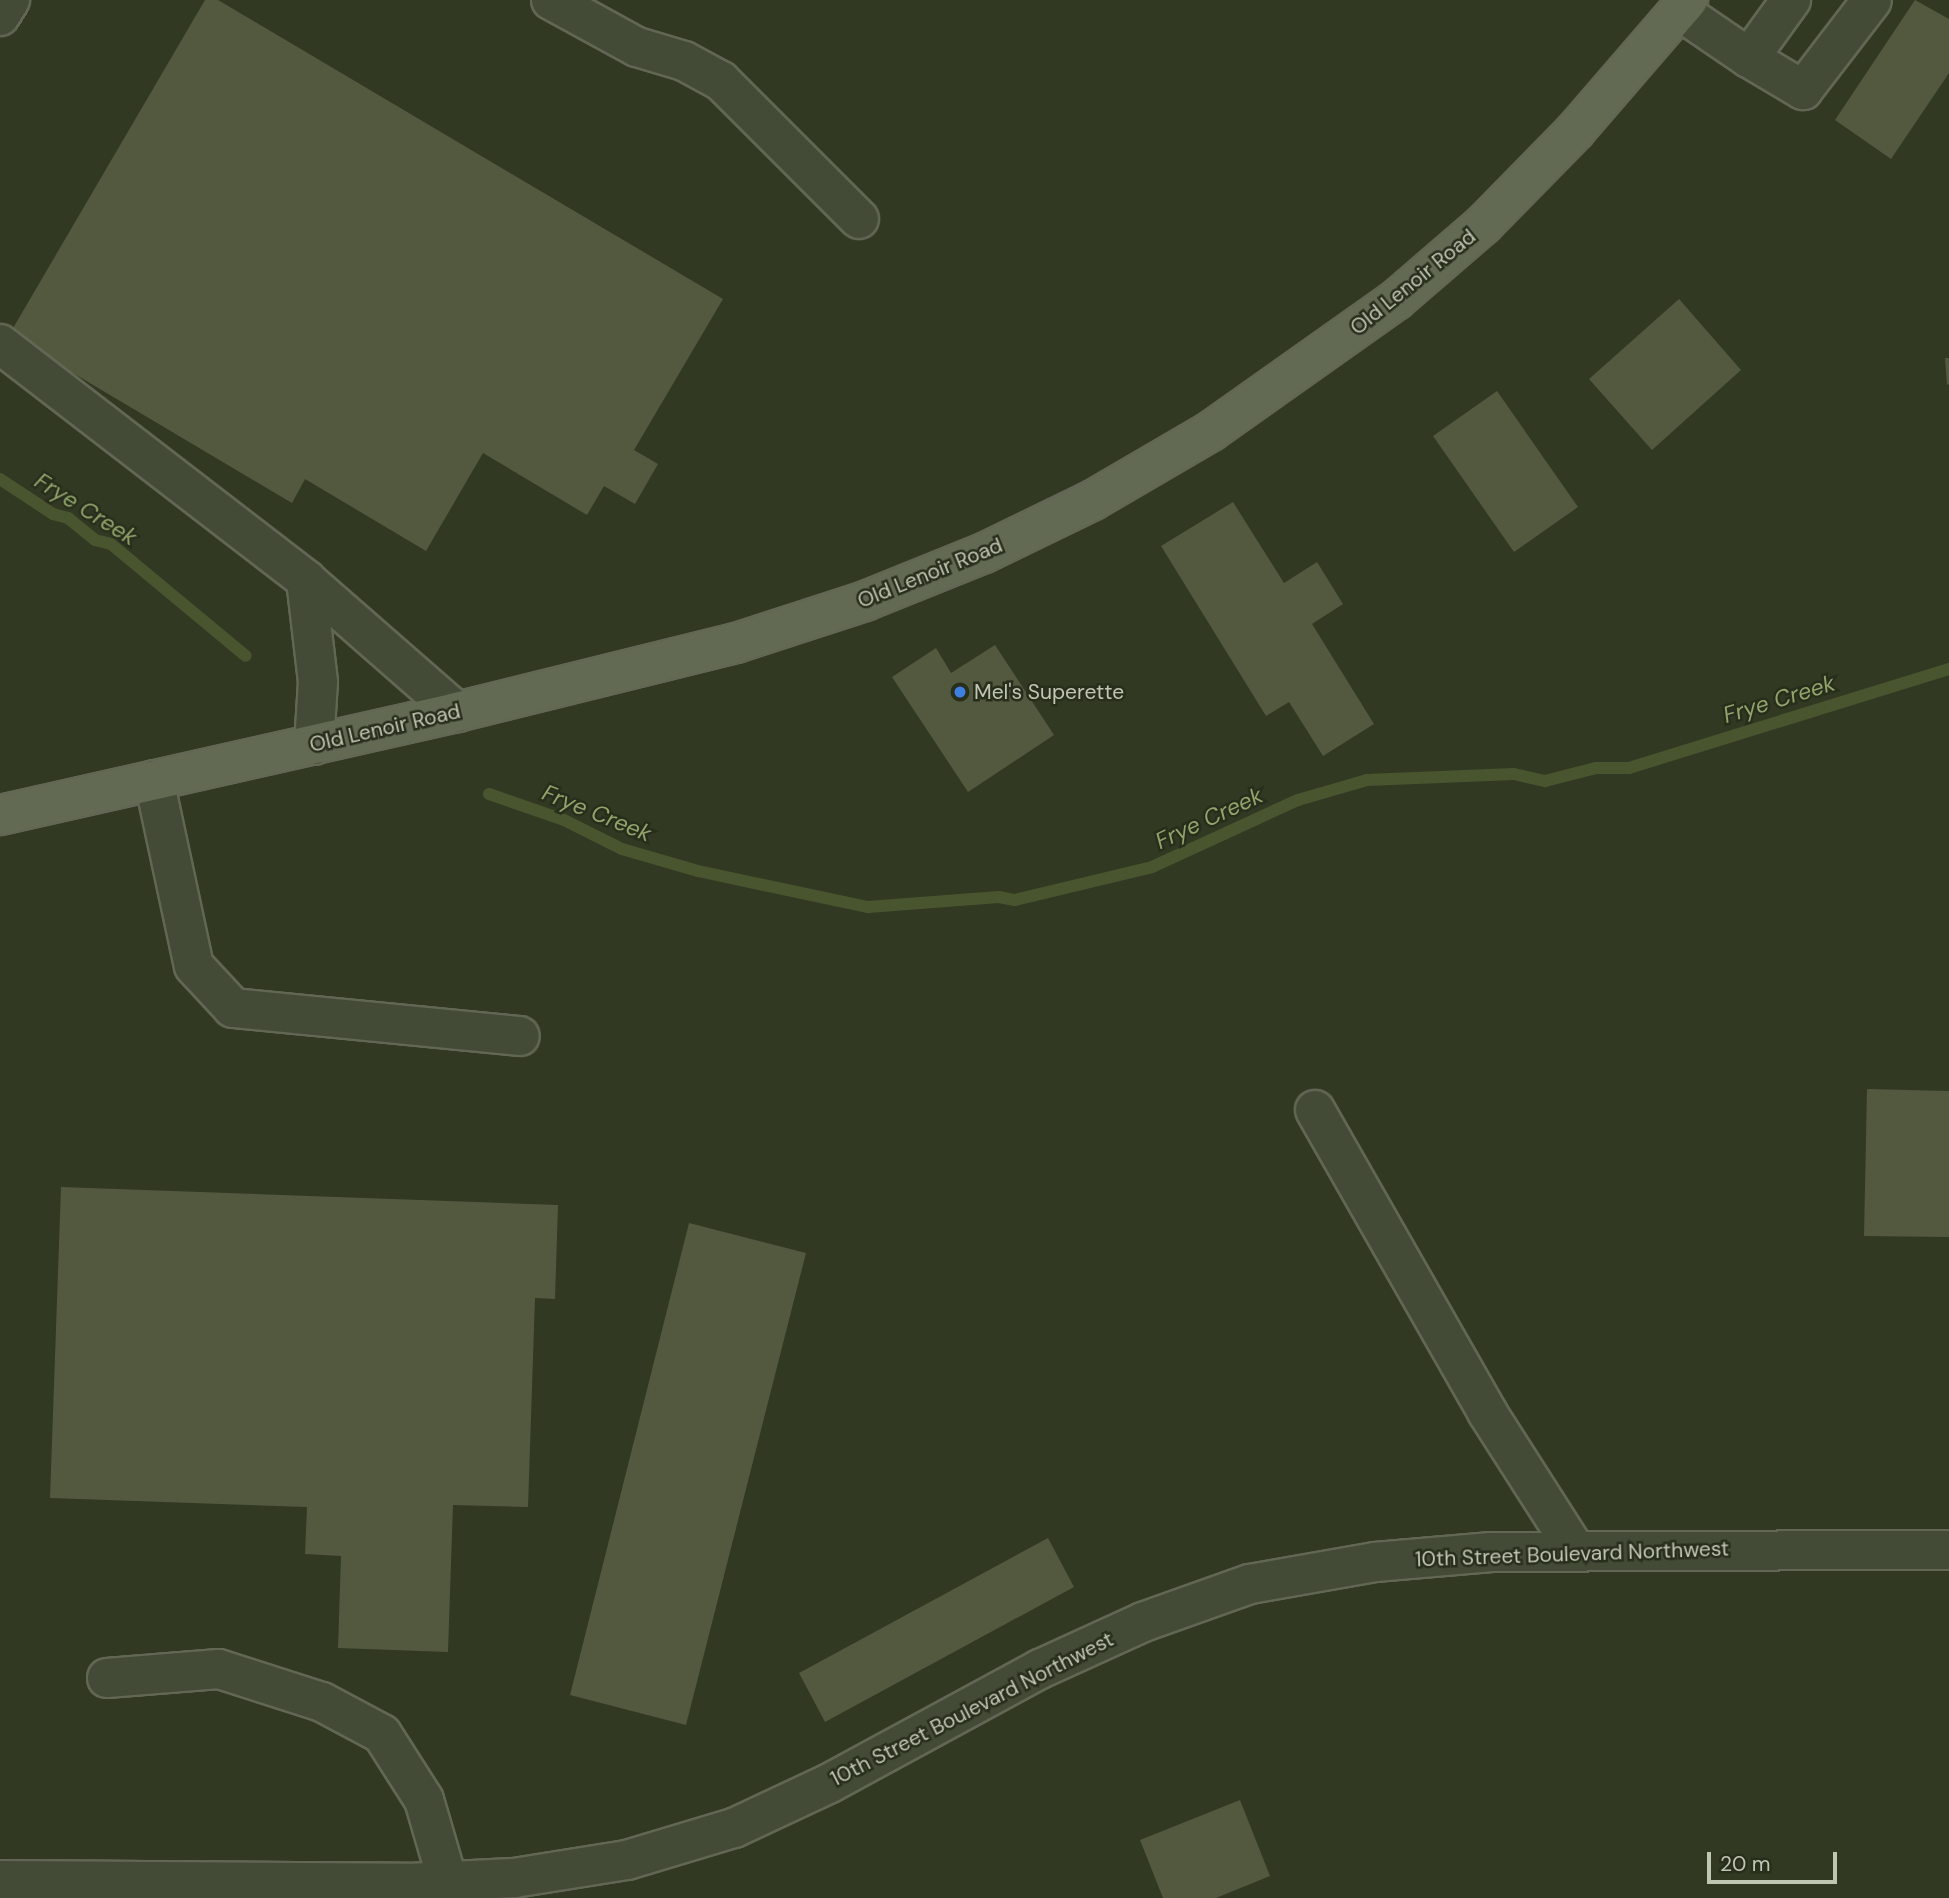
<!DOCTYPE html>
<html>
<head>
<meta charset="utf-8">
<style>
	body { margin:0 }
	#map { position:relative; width:1949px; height:1898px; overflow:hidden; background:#323923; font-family:"DM Sans",sans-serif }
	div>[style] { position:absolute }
	.stream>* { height:12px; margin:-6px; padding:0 6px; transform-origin:6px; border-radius:6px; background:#49552f }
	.building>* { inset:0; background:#52593f }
	.roads { filter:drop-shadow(2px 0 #616754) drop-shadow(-2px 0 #616754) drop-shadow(0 2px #616754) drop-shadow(0 -2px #616754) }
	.minor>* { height:38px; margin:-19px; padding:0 19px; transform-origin:19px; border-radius:19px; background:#434a36 }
	.major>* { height:38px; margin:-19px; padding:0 19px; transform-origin:19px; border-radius:19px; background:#636a54 }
	.dots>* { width:19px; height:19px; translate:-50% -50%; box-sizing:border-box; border:4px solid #282e1c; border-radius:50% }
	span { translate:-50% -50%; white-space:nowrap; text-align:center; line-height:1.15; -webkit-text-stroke:5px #282e1c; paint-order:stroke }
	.street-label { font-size:21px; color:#bfc6b1 }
	.poi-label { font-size:21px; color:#bfc6b1 }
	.left { translate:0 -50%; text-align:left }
	.water-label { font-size:23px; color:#92a46b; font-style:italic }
	.scale { position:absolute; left:1707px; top:1852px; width:130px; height:32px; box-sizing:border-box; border:4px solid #bfc6b1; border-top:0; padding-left:9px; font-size:21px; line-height:24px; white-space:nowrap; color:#bfc6b1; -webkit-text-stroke:5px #282e1c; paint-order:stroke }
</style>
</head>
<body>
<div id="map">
	<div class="stream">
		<div style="left:0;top:479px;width:64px;rotate:33.4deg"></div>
		<div style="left:53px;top:514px;width:16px;rotate:15deg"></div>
		<div style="left:68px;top:518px;width:35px;rotate:39deg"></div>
		<div style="left:95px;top:540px;width:16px;rotate:14deg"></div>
		<div style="left:111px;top:544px;width:175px;rotate:39.7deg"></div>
		<div style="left:489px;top:794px;width:79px;rotate:19.1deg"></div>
		<div style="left:564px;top:820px;width:65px;rotate:26.6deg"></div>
		<div style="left:622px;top:849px;width:79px;rotate:16.1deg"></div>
		<div style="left:698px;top:871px;width:174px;rotate:12deg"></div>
		<div style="left:868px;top:907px;width:131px;rotate:-4.4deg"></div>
		<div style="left:999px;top:897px;width:16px;rotate:11deg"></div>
		<div style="left:1015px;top:900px;width:141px;rotate:-13.5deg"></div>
		<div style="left:1152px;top:867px;width:161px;rotate:-24.7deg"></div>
		<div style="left:1298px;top:800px;width:72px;rotate:-16.2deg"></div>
		<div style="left:1367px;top:780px;width:147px;rotate:-2.3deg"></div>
		<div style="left:1514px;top:774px;width:32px;rotate:13deg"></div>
		<div style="left:1545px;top:781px;width:53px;rotate:-14.3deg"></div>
		<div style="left:1596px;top:768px;width:33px"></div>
		<div style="left:1629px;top:768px;width:335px;rotate:-17.2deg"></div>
	</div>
	<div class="building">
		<div style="clip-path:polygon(205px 0,218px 0,723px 299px,634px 450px,658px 464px,635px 504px,604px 486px,587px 515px,483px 453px,426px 551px,305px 479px,292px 503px,9px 335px)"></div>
		<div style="clip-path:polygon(1915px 0,1949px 19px,1949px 73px,1891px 159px,1835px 120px)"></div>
		<div style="clip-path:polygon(1679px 299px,1741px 370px,1652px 450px,1589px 379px)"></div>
		<div style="clip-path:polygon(1945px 358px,1949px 358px,1949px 384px,1947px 385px)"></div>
		<div style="clip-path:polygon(1497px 391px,1578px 507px,1514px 552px,1433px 436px)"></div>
		<div style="clip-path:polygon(1233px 502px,1284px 583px,1317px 562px,1343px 604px,1312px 624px,1374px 724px,1323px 756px,1289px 702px,1266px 716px,1161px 546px)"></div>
		<div style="clip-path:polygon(995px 645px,1054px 735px,968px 792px,892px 677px,936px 648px,951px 673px)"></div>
		<div style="clip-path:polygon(1867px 1089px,1949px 1091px,1949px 1237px,1864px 1236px)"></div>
		<div style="clip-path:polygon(61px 1187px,558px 1205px,555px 1299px,535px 1298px,528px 1507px,453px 1505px,448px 1652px,338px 1648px,341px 1556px,305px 1554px,307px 1507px,50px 1498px)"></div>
		<div style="clip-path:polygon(689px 1223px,806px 1253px,686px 1725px,570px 1695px)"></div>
		<div style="clip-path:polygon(1048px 1538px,1074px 1587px,825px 1722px,799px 1673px)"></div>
		<div style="clip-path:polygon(1240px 1800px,1270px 1876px,1216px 1898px,1163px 1898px,1140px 1840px)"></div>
	</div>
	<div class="roads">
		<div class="minor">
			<div style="left:551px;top:0;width:98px;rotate:28.7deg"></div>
			<div style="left:637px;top:47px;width:49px;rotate:16.6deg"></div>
			<div style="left:684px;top:61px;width:42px;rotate:28.4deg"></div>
			<div style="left:721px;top:81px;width:195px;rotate:45deg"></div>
			<div style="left:1680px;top:11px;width:83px;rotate:34.3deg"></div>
			<div style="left:1749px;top:58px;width:72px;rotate:-54.1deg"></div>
			<div style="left:0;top:16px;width:19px;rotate:-58deg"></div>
			<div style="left:1749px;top:58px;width:63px;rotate:30.7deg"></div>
			<div style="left:1803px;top:90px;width:113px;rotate:-52.5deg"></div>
			<div style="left:0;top:344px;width:386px;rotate:37.6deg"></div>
			<div style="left:314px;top:745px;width:63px;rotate:-86.4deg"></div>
			<div style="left:318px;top:682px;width:103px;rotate:-96.7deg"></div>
			<div style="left:306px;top:580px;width:201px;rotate:41.2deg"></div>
			<div style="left:154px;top:780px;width:190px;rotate:77.9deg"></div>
			<div style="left:194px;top:966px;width:57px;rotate:47.1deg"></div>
			<div style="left:233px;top:1008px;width:288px;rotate:5.6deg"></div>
			<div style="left:1315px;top:1110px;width:348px;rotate:60.3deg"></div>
			<div style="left:1487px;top:1412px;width:165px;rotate:57.4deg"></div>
			<div style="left:107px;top:1678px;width:112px;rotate:-4.6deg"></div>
			<div style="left:219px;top:1669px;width:108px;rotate:17.8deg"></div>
			<div style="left:322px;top:1702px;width:68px;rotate:28.1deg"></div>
			<div style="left:382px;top:1734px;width:78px;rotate:57.5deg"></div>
			<div style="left:424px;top:1800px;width:85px;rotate:73.7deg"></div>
			<div style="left:0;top:1880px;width:408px;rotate:0.4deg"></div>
			<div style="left:408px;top:1883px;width:106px;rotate:-2.7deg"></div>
			<div style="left:514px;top:1878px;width:114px;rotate:-9.1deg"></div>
			<div style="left:627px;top:1860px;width:112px;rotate:-16.7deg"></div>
			<div style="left:734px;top:1828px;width:106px;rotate:-25.1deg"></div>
			<div style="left:830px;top:1783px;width:239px;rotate:-28.5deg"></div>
			<div style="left:1040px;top:1669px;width:113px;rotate:-24.5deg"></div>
			<div style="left:1143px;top:1622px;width:114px;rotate:-19.6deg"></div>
			<div style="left:1250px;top:1584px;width:127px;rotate:-10deg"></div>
			<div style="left:1375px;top:1562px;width:117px;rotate:-4.9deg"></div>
			<div style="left:1492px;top:1552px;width:457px;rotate:-0.3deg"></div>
		</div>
		<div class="major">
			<div style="left:0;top:815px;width:468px;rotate:-12.7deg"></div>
			<div style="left:457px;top:712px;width:287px;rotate:-13.9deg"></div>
			<div style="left:736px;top:643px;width:136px;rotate:-18deg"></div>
			<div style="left:865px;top:601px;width:128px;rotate:-22deg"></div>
			<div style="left:984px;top:553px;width:121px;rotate:-25.9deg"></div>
			<div style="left:1093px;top:500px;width:137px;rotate:-30.3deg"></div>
			<div style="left:1211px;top:431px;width:227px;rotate:-35.3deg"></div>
			<div style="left:1396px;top:300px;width:115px;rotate:-40.8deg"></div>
			<div style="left:1483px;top:225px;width:132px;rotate:-45.6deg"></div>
			<div style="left:1575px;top:131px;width:173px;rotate:-49.2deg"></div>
		</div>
	</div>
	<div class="dots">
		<div style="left:960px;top:692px;background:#3f7fe0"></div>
	</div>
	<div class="street-label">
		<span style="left:1413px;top:282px;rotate:-39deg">Old Lenoir Road</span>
		<span style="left:930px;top:573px;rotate:-22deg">Old Lenoir Road</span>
		<span style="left:385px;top:728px;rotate:-13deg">Old Lenoir Road</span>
		<span style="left:1572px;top:1554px;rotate:-2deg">10th Street Boulevard Northwest</span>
		<span style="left:972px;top:1709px;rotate:-27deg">10th Street Boulevard Northwest</span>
	</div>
	<div class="poi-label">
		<span class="left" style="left:974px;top:692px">Mel's Superette</span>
	</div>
	<div class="water-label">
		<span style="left:86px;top:509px;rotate:32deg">Frye Creek</span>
		<span style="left:1779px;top:699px;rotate:-17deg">Frye Creek</span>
		<span style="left:597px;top:813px;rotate:22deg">Frye Creek</span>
		<span style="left:1209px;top:818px;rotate:-25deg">Frye Creek</span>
	</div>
	<div class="scale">20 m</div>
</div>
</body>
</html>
